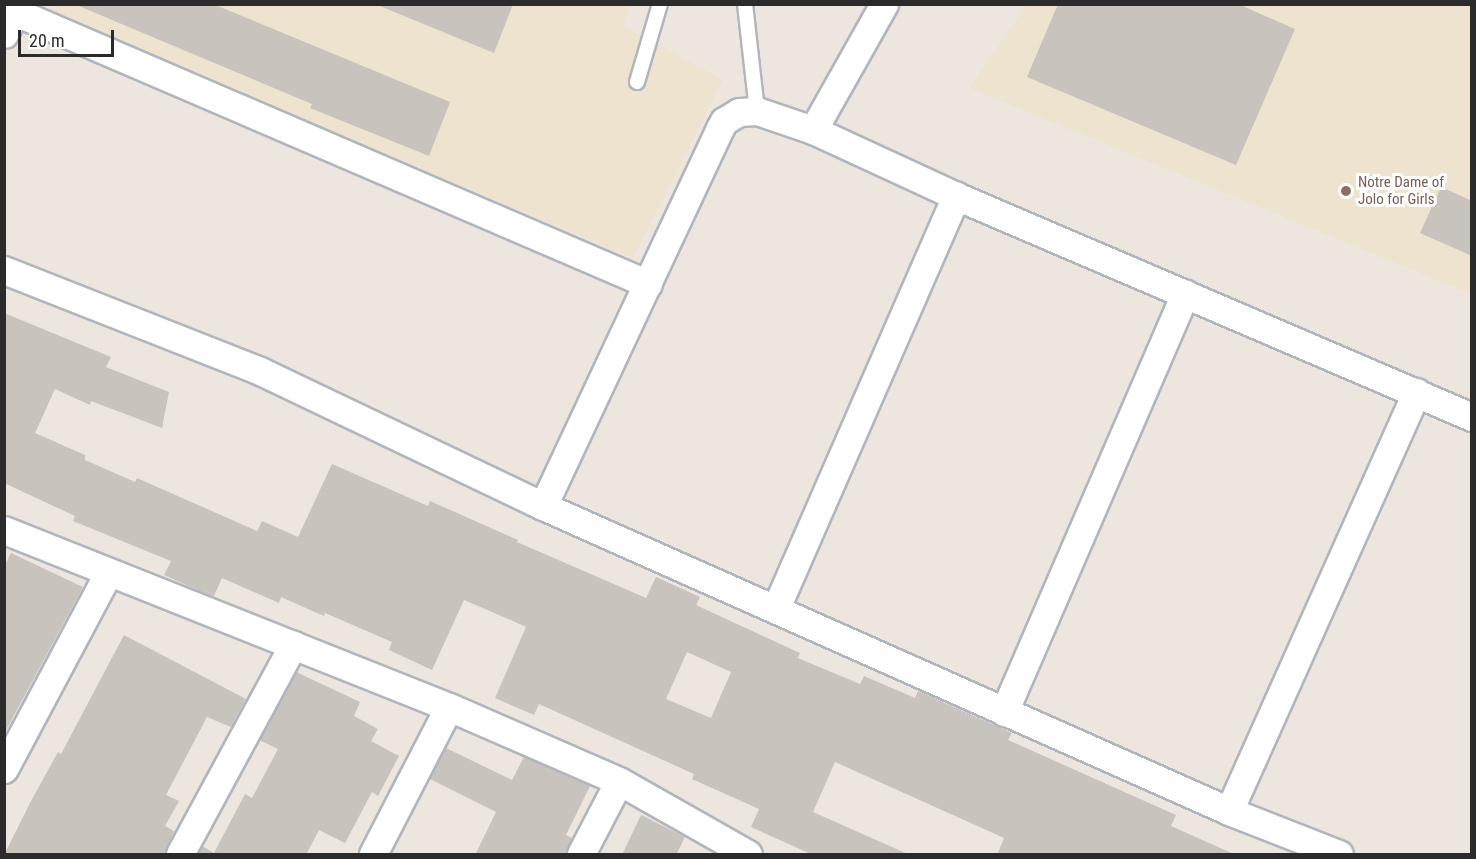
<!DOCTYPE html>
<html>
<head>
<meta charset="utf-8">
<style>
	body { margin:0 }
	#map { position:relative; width:1476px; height:859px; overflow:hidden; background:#ede6de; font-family:"Roboto Condensed",sans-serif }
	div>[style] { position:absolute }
	.education>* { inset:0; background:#eee3ce }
	.building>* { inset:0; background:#c8c3bd }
	.roads { filter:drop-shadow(2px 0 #b1b5be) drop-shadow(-2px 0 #b1b5be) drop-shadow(0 2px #b1b5be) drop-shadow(0 -2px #b1b5be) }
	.service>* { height:14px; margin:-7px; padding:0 7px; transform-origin:7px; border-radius:7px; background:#fff }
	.minor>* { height:27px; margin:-13.5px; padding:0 13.5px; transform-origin:13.5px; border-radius:13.5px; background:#fff }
	.dots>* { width:16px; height:16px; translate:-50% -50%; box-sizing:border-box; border:3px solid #fff; border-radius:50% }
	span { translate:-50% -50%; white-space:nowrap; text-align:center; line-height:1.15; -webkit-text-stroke:6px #fff; paint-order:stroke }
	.education-label { font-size:15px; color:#785e54 }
	.left { translate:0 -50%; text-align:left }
	.frame { position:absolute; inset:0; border:6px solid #2b2b2b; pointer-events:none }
	.scale { position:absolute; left:18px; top:30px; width:96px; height:27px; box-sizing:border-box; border:3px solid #2b2b2b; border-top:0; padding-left:8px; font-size:18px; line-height:21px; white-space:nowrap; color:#2b2b2b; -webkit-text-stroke:4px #fff; paint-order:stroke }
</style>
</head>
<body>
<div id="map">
	<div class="education">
		<div style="clip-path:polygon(58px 4px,630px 5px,623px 26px,723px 80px,633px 258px,53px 13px)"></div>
		<div style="clip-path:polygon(1026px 5px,1471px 5px,1471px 294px,970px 88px)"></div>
	</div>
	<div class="building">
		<div style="clip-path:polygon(74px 4px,213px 4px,450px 102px,429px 156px,310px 108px,312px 104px)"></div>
		<div style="clip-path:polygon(375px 4px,513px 4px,494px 53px)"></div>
		<div style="clip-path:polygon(1058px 4px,1238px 4px,1295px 29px,1236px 165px,1027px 77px)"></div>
		<div style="clip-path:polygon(1441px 187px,1472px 201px,1472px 256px,1420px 233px)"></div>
		<div style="clip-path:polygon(evenodd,4px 313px,111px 357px,106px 367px,169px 392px,162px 428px,91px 401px,90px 405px,55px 389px,35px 433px,85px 455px,85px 460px,135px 482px,137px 478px,257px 531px,262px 521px,298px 537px,332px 464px,428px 506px,430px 501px,518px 540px,517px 542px,646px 598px,656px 577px,700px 597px,696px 605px,800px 653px,798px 658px,860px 684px,864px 676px,915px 698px,918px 691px,1012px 733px,1008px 740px,1176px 815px,1171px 826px,1236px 855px,997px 855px,1004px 838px,835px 762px,813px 812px,910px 855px,813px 855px,751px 827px,759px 809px,692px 779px,694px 774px,539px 704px,534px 715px,495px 698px,526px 627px,513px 621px,464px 600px,432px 670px,389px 650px,392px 642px,325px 613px,324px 616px,281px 597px,279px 603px,222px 578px,214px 596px,206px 594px,164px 575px,171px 561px,73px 521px,75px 516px,4px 483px,4px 313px,687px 652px,731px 672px,711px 718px,666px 699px,687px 652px)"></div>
		<div style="clip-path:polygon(11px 553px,83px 587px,4px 734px,4px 567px)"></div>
		<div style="clip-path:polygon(124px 635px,246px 699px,231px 727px,207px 717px,166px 795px,179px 801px,165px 826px,174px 831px,164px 855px,4px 855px,30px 803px,58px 752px,61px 754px)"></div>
		<div style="clip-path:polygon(296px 672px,360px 702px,354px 716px,378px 729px,371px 741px,399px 756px,378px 796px,372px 792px,345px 843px,319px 830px,306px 855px,198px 855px,202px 846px,214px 853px,245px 794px,252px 798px,278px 749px,259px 740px)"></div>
		<div style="clip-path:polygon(446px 748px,512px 780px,524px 757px,590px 786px,566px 835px,572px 838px,565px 855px,475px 855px,496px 812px,430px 779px)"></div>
		<div style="clip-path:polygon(641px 815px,685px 837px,676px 855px,622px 855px)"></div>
	</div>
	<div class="roads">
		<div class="service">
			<div style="left:745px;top:4px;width:108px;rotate:83.6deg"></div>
			<div style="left:637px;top:82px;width:81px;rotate:-73.6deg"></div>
		</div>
		<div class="minor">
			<div style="left:4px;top:7px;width:701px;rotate:23.27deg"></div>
			<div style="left:4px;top:34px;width:34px;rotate:-63deg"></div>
			<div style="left:813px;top:130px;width:145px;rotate:-60.6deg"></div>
			<div style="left:4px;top:270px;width:275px;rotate:21.5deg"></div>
			<div style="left:260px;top:371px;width:314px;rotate:25.5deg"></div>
			<div style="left:543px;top:506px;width:751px;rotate:23.97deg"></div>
			<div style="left:1229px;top:811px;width:118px;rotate:21.4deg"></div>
			<div style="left:543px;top:506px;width:417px;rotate:-64.9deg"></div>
			<div style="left:720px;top:128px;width:8px;rotate:-60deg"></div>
			<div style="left:724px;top:121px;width:17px;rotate:-31deg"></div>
			<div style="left:739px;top:112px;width:18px;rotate:-3deg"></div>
			<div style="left:757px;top:111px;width:59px;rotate:18.7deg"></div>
			<div style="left:813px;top:130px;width:157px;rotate:24.8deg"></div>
			<div style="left:956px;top:196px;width:561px;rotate:23.19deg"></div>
			<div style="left:4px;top:530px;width:479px;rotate:21.7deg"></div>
			<div style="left:449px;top:707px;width:185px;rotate:23.5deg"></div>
			<div style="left:619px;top:781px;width:148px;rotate:29.5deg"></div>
			<div style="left:776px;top:608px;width:450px;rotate:-66.4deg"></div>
			<div style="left:1004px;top:712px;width:456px;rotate:-66.6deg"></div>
			<div style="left:4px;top:769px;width:222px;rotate:-62deg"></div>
			<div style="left:1229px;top:811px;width:459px;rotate:-65.9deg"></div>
			<div style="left:180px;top:854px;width:238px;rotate:-61.6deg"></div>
			<div style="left:373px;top:854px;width:165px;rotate:-62.7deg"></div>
			<div style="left:581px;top:854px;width:82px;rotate:-62.5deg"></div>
		</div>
	</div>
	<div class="dots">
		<div style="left:1346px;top:191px;background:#8d6e63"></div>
	</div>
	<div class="education-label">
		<span class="left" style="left:1358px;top:191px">Notre Dame of<br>Jolo for Girls</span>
	</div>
	<div class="frame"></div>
	<div class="scale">20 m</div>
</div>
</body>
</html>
